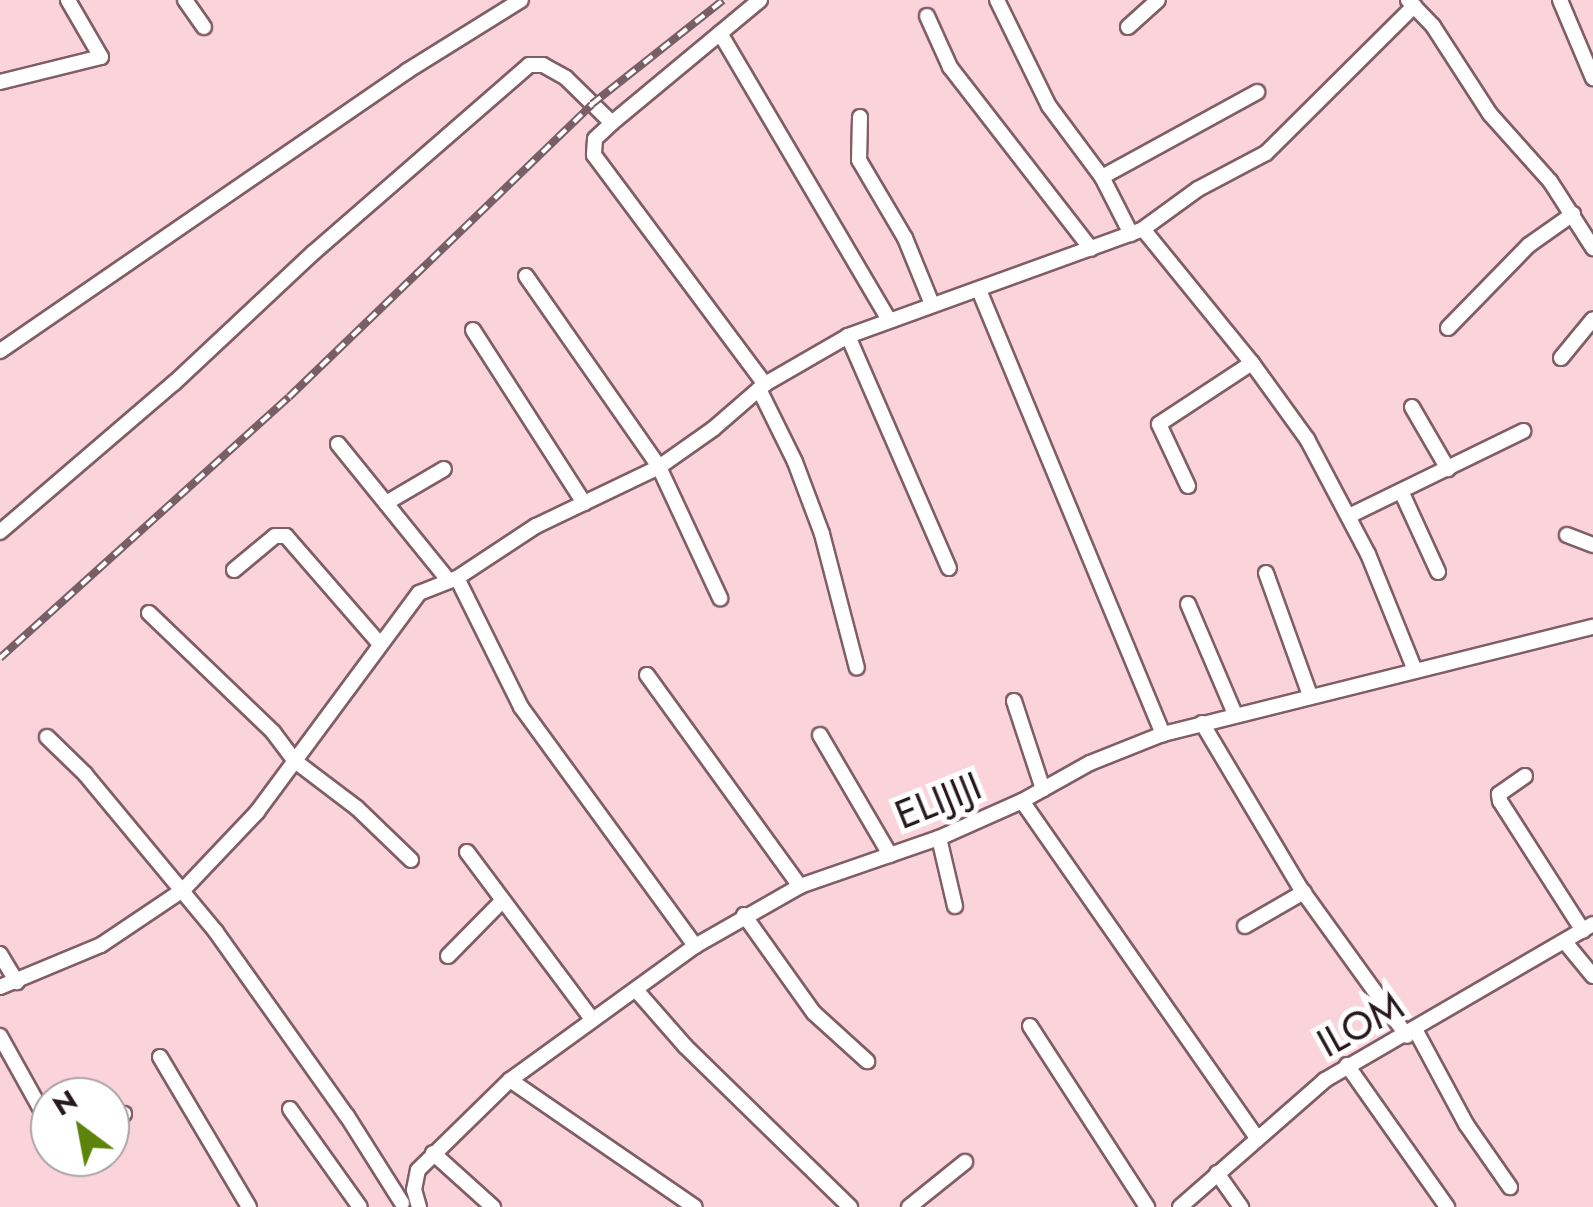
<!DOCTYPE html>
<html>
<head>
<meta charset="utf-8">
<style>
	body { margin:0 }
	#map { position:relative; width:1593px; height:1207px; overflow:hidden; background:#fbd3db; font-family:Jost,sans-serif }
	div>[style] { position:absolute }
	.roads { filter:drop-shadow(2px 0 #805e65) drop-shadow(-2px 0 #805e65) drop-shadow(0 2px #805e65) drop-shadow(0 -2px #805e65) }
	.minor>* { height:14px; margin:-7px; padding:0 7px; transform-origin:7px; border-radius:7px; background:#fff }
	.rail>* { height:8px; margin-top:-4px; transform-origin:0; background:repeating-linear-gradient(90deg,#fff 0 11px,#775f65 0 22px); box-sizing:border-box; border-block:2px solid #775f65 }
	span { translate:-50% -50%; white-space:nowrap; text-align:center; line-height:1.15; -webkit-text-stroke:10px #fff; paint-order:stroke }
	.street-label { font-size:40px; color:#26181c }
	.north { position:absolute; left:30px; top:1077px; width:100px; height:100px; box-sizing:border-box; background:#fff; border:2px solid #a8a3a4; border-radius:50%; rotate:328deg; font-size:28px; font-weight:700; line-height:40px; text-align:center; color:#26181c }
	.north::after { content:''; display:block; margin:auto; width:35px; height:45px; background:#5c840a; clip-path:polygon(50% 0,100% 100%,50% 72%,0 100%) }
</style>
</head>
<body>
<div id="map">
	<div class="roads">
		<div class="minor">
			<div style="left:185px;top:0;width:33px;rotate:55deg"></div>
			<div style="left:760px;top:0;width:192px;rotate:140.3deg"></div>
			<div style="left:612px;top:123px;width:23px;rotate:137deg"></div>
			<div style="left:595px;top:139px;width:16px;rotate:94deg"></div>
			<div style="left:594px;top:155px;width:286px;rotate:53.3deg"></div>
			<div style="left:997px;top:0;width:118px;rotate:63.9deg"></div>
			<div style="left:1049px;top:106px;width:89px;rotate:53.3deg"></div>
			<div style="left:1102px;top:177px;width:64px;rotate:63deg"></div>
			<div style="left:1408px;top:0;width:36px;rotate:46deg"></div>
			<div style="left:1433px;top:26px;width:105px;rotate:57.1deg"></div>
			<div style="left:1490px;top:114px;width:90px;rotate:48.2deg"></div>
			<div style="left:1550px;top:181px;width:80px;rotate:57.3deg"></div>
			<div style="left:1560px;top:0;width:85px;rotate:67.1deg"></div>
			<div style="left:927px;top:16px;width:56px;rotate:65.7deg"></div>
			<div style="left:950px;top:67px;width:230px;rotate:52.2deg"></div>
			<div style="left:1128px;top:27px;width:40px;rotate:-42deg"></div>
			<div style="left:720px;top:33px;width:331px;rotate:59.5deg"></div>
			<div style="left:0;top:82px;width:104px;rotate:-13.9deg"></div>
			<div style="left:101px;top:57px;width:66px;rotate:-120.1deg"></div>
			<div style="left:860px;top:117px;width:43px;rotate:91.3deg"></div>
			<div style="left:859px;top:160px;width:91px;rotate:59.5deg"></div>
			<div style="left:905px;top:238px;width:71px;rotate:67.8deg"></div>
			<div style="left:1102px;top:177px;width:177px;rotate:-28.7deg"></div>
			<div style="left:1143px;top:229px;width:173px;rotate:50.9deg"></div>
			<div style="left:1252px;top:363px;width:94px;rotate:54.1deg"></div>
			<div style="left:1307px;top:439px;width:130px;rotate:62.1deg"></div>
			<div style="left:1368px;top:554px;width:123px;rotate:68deg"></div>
			<div style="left:526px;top:276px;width:233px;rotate:55.1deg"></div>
			<div style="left:659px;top:467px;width:145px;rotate:65deg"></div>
			<div style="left:979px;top:290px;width:481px;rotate:67.5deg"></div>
			<div style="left:1448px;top:328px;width:116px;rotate:-45.7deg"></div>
			<div style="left:1529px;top:245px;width:54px;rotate:-35.2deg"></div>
			<div style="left:473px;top:330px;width:206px;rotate:57.3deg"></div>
			<div style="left:848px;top:336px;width:253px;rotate:66.5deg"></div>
			<div style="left:0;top:351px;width:494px;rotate:-34.5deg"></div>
			<div style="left:407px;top:71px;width:134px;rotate:-31.9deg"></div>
			<div style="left:1561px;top:358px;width:50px;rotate:-50.6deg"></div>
			<div style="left:759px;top:389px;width:81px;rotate:63.7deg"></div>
			<div style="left:795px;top:462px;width:77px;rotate:69.4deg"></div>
			<div style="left:822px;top:534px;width:138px;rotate:75.4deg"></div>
			<div style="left:1412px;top:407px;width:72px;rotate:59.9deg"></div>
			<div style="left:338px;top:444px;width:176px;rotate:51deg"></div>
			<div style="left:1188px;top:486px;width:68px;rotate:-115.1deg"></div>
			<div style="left:1159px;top:424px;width:111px;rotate:-33.3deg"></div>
			<div style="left:1401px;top:491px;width:89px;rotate:65.4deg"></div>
			<div style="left:386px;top:503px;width:67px;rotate:-30.4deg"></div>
			<div style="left:1349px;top:516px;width:194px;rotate:-26deg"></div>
			<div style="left:0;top:532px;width:229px;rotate:-40.6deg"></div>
			<div style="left:174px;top:383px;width:190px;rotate:-43.1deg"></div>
			<div style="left:313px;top:253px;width:286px;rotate:-41deg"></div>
			<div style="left:529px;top:65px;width:14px"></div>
			<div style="left:543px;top:65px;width:26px;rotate:29deg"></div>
			<div style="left:566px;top:78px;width:64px;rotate:44.4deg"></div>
			<div style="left:1567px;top:535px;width:28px;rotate:21deg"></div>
			<div style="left:234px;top:570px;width:53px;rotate:-39.7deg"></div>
			<div style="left:275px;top:536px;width:11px"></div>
			<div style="left:286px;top:536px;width:143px;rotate:49deg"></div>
			<div style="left:1266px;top:573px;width:130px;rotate:70.2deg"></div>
			<div style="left:457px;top:578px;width:144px;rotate:63.6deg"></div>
			<div style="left:521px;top:707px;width:296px;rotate:53.9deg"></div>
			<div style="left:1188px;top:604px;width:120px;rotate:66.9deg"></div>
			<div style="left:149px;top:613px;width:172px;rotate:43.8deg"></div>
			<div style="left:273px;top:732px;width:36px;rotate:53deg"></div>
			<div style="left:295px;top:761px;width:78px;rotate:37.2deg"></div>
			<div style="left:357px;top:808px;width:75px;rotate:43.9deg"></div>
			<div style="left:647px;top:675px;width:261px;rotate:54.1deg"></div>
			<div style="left:1014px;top:701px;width:93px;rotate:71.8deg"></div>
			<div style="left:1202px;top:723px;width:193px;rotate:59.2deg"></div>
			<div style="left:1301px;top:889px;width:181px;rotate:54.2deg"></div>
			<div style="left:820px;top:735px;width:139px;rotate:59.7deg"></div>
			<div style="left:47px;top:737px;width:53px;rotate:44.2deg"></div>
			<div style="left:85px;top:774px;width:205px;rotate:50.3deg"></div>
			<div style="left:216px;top:932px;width:226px;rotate:54.6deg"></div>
			<div style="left:347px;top:1116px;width:103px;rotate:57.7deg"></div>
			<div style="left:1525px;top:776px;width:32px;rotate:145deg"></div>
			<div style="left:1499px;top:794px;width:7px;rotate:82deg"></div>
			<div style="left:1500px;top:801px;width:154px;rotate:57.4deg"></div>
			<div style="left:1022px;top:801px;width:409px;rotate:55.1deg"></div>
			<div style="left:939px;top:838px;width:70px;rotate:76.8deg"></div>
			<div style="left:467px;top:852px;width:209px;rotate:53.2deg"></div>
			<div style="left:744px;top:915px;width:120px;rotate:54.5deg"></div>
			<div style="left:814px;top:1013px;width:72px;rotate:42.2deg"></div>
			<div style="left:1245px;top:926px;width:68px;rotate:-30deg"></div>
			<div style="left:1565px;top:942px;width:44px;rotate:50.5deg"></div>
			<div style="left:0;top:954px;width:33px;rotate:59deg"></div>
			<div style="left:448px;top:956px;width:78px;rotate:-45.5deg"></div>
			<div style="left:0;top:987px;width:109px;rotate:-22.6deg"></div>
			<div style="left:101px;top:945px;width:99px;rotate:-33.9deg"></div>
			<div style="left:183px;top:890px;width:108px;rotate:-46.5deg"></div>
			<div style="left:257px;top:812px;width:272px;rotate:-53.5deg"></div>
			<div style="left:419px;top:593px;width:41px;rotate:-21.5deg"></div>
			<div style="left:457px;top:578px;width:95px;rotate:-33.4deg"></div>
			<div style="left:536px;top:526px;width:136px;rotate:-25.6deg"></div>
			<div style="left:659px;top:467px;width:66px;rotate:-35.1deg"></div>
			<div style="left:713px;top:429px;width:69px;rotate:-40.9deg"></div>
			<div style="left:765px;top:384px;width:96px;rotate:-30deg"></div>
			<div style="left:848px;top:336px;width:314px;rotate:-19.9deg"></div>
			<div style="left:1143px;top:229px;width:68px;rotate:-36deg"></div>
			<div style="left:1198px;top:189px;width:77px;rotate:-27.9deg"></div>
			<div style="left:1266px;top:153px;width:209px;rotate:-44.8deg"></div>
			<div style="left:636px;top:990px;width:74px;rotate:48.8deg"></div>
			<div style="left:685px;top:1046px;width:231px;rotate:44.3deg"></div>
			<div style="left:1030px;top:1026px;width:216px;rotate:57.1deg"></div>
			<div style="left:1416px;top:1031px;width:106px;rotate:61.7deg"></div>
			<div style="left:1466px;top:1124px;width:77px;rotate:55.1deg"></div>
			<div style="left:0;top:1036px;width:103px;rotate:60.9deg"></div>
			<div style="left:160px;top:1057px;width:174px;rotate:59.3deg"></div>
			<div style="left:1347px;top:1065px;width:174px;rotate:54.8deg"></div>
			<div style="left:510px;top:1080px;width:224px;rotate:34.5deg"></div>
			<div style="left:290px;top:1109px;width:120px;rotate:54.5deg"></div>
			<div style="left:110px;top:1119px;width:15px;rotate:-20deg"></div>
			<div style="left:433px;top:1153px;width:81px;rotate:42deg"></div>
			<div style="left:1217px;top:1173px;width:42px;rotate:54.8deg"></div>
			<div style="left:419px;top:1207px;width:18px;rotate:-106deg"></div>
			<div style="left:414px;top:1190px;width:20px;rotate:-79deg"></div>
			<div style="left:418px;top:1170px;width:129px;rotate:-44.4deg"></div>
			<div style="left:510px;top:1080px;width:228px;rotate:-35.9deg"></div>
			<div style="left:695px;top:946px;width:121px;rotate:-29.7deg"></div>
			<div style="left:800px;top:886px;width:147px;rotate:-19.1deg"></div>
			<div style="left:939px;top:838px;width:91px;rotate:-24deg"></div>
			<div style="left:1022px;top:801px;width:78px;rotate:-29.2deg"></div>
			<div style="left:1090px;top:763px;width:79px;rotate:-21.7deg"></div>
			<div style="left:1163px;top:734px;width:443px;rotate:-14deg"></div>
			<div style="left:909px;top:1207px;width:72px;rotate:-38.8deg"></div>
			<div style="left:1180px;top:1207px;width:193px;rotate:-41.2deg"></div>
			<div style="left:1325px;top:1080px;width:310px;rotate:-30.2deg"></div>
		</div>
	</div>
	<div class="rail">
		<div style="left:0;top:658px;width:389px;rotate:-42.1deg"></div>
		<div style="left:289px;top:397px;width:421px;rotate:-44deg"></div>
		<div style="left:592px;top:104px;width:167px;rotate:-38.4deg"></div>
	</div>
	<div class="street-label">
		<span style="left:938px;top:800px;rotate:-22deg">ELIJIJI</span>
		<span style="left:1360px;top:1024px;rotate:-29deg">ILOM</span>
	</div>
	<div class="north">N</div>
</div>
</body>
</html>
